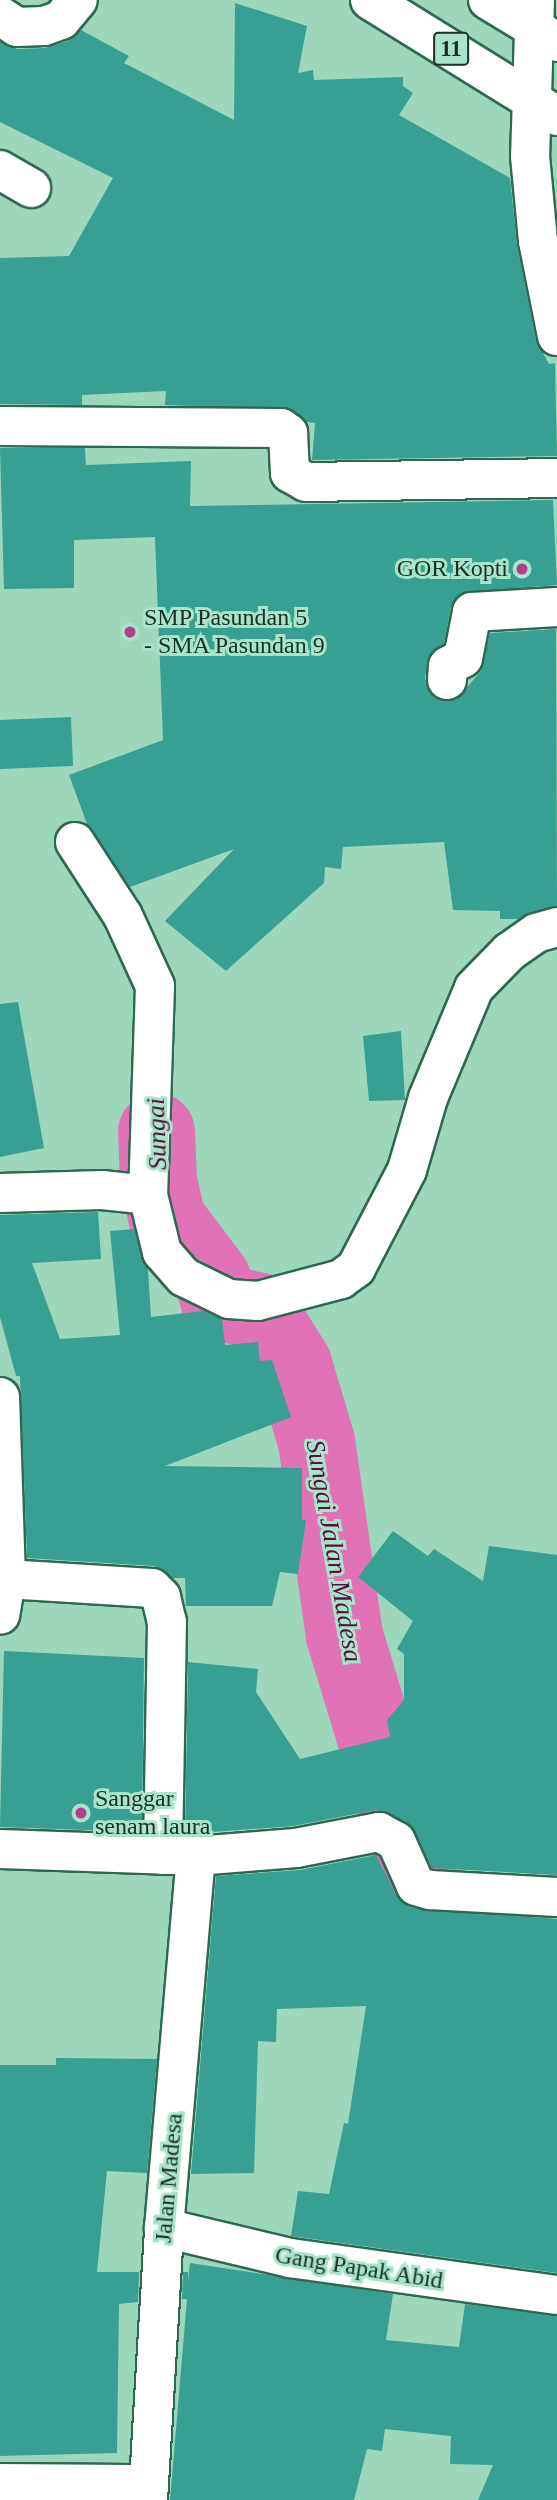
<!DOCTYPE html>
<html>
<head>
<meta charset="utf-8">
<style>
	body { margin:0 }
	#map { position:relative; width:557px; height:2500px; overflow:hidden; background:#9cd7bc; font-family:Georgia,serif }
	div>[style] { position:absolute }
	.river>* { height:77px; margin:-38.5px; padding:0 38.5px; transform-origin:38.5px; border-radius:38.5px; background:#e172b5 }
	.building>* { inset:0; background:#389f93 }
	.roads { filter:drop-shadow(2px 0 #2e6851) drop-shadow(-2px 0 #2e6851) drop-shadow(0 2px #2e6851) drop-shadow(0 -2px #2e6851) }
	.minor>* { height:38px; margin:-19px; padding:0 19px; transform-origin:19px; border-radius:19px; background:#fff }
	.highway>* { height:38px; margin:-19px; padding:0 19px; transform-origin:19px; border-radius:19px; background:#fff }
	.dots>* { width:19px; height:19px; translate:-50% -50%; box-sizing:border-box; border:4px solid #a8e4c9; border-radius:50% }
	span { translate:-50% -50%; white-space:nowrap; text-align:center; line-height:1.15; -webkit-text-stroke:6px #a8e4c9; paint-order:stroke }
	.shield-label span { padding:2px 5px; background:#a8e4c9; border:2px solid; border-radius:5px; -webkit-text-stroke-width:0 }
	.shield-label { font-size:23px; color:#193127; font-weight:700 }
	.poi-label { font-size:24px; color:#193127 }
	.right { translate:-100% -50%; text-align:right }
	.left { translate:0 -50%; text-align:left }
	.street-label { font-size:24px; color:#193127 }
	.water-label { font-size:26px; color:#57113f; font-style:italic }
</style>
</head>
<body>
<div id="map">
	<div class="river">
		<div style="left:156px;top:1131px;width:50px;rotate:87.7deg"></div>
		<div style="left:158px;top:1181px;width:39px;rotate:77deg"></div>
		<div style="left:167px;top:1219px;width:75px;rotate:53.1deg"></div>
		<div style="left:212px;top:1279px;width:24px;rotate:73deg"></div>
		<div style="left:219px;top:1302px;width:42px;rotate:12.4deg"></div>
		<div style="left:260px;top:1311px;width:62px;rotate:58.1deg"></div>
		<div style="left:293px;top:1364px;width:80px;rotate:73.4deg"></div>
		<div style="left:316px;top:1441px;width:196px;rotate:81.8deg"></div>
		<div style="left:344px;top:1635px;width:254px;rotate:73.1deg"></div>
	</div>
	<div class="building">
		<div style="clip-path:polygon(235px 3px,307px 26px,298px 73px,313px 70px,314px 80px,403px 77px,403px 86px,413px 93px,399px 115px,510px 178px,517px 245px,536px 340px,549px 364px,555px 363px,557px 456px,312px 460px,315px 423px,307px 422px,293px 410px,165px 405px,166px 391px,82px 395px,82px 405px,0 404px,0 258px,69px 256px,113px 178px,0 122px,0 42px,17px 49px,45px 48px,68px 41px,81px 30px,129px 56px,124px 63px,234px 120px)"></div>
		<div style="clip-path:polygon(0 448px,85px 448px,86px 465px,191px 461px,190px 506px,553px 500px,557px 585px,461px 593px,451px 607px,444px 644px,429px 655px,425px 678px,434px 698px,456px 700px,481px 671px,490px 633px,556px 629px,557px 906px,518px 919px,500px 919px,500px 911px,453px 910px,444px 842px,343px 847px,341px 869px,325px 867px,324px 883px,226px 971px,165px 921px,234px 849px,130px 887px,87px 824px,69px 775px,163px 740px,155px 537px,74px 540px,74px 588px,4px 589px)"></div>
		<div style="clip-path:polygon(71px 717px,73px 766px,0 769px,0 720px)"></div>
		<div style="clip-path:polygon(18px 1002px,44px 1148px,0 1157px,0 1004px)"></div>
		<div style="clip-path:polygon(401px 1031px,405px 1100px,369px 1101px,363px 1036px)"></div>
		<div style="clip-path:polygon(98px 1212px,101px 1259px,32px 1263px,60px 1339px,120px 1335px,110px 1231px,134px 1229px,148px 1270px,151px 1317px,203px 1311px,222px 1319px,225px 1345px,258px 1342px,260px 1361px,272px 1360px,291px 1417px,165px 1466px,302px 1468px,302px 1520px,306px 1520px,298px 1574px,280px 1572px,272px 1606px,186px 1606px,185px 1578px,173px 1578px,154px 1566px,27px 1558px,20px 1376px,16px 1376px,0 1317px,0 1215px)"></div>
		<div style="clip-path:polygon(393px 1531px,428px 1556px,434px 1549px,483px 1581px,489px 1546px,557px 1555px,557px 1875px,432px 1868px,407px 1822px,376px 1810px,293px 1826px,185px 1834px,188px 1662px,258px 1669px,256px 1692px,300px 1759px,390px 1737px,387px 1720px,404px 1700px,404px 1654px,397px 1649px,413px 1621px,358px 1577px)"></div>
		<div style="clip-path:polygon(4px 1651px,144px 1658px,142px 1832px,0 1827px)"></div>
		<div style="clip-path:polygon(376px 1855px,396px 1895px,410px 1907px,557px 1919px,557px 2273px,291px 2236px,298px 2191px,329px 2194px,344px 2123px,348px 2124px,366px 2006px,277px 2009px,276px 2042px,258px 2041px,254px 2173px,191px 2174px,216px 1876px,300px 1870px)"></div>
		<div style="clip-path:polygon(56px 2058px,157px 2059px,147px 2173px,107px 2171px,97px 2272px,139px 2272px,138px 2302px,119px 2304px,117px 2453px,0 2456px,0 2065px,56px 2065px)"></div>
		<div style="clip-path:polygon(190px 2263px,393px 2294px,386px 2340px,459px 2347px,465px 2304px,557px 2316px,557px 2500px,478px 2500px,493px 2465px,450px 2464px,451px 2436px,385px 2429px,382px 2451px,367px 2449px,354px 2500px,170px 2500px,187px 2299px,182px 2299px,183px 2272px,188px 2272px,188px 2281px)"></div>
	</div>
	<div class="roads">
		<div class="minor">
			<div style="left:535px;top:0;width:156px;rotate:91.8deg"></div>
			<div style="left:530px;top:156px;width:85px;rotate:84.6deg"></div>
			<div style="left:538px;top:241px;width:97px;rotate:78.7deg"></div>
			<div style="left:0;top:16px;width:20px;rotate:33deg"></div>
			<div style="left:17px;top:27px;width:27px;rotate:-2deg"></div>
			<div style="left:44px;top:26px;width:18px;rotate:-19deg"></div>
			<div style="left:61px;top:20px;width:26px;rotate:-50deg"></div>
			<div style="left:0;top:170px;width:36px;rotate:30deg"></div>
			<div style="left:0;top:426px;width:281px;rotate:0.4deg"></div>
			<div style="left:281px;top:428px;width:9px;rotate:36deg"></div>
			<div style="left:288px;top:433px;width:40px;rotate:87.1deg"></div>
			<div style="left:290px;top:473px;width:18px;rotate:29deg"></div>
			<div style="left:306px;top:482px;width:251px;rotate:-0.9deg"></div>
			<div style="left:447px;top:680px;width:14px;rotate:-86deg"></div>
			<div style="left:448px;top:666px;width:17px;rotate:-28deg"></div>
			<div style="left:463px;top:658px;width:47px;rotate:-78.9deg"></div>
			<div style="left:472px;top:612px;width:85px;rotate:-3.4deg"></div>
			<div style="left:75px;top:842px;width:88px;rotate:57deg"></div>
			<div style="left:123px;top:916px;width:77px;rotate:65.4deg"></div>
			<div style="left:155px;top:986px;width:209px;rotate:91.9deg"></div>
			<div style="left:148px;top:1195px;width:59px;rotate:76.2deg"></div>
			<div style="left:162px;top:1252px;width:33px;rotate:49deg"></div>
			<div style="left:184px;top:1277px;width:50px;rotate:26.1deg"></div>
			<div style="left:229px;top:1299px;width:29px;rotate:4deg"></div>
			<div style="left:258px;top:1301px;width:86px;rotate:-14.8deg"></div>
			<div style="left:341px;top:1279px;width:19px;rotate:-36deg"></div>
			<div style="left:356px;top:1268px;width:110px;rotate:-62.5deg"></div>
			<div style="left:407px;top:1170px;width:75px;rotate:-73.7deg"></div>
			<div style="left:428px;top:1098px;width:119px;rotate:-67.3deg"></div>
			<div style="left:474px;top:988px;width:50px;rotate:-45.8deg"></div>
			<div style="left:509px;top:952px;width:33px;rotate:-35deg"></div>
			<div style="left:536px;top:933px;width:22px;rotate:-16deg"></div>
			<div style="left:0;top:1193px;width:102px;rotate:-1.7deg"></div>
			<div style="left:102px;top:1190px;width:46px;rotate:6.2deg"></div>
			<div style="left:0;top:1397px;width:182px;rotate:88.1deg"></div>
			<div style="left:6px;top:1579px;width:36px;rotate:99deg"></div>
			<div style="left:6px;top:1579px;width:146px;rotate:3.5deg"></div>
			<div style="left:152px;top:1588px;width:13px;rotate:45deg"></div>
			<div style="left:161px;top:1597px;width:26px;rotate:77deg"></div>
			<div style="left:167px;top:1622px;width:233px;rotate:91deg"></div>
			<div style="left:0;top:1849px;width:196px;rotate:2deg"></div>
			<div style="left:196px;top:1856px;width:100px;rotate:-4.6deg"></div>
			<div style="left:296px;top:1848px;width:85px;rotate:-10.9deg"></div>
			<div style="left:379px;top:1832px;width:19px;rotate:28deg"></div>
			<div style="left:396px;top:1841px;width:49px;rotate:66deg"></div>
			<div style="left:416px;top:1886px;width:15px;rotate:16deg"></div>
			<div style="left:430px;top:1890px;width:127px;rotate:3.2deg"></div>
			<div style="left:164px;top:2228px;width:130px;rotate:13.4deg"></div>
			<div style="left:290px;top:2258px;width:270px;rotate:7.9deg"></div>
			<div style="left:0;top:2483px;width:148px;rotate:0.4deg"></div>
			<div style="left:148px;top:2500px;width:272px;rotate:-86.6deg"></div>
			<div style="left:164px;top:2228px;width:373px;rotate:-85.1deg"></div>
		</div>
		<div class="highway">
			<div style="left:370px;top:0;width:220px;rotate:31.8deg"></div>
			<div style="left:488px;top:0;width:81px;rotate:31.3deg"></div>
		</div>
	</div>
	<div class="dots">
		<div style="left:522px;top:569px;background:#b83c8c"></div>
		<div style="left:130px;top:632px;background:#b83c8c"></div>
		<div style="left:81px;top:1813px;background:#b83c8c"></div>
	</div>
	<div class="shield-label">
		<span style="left:451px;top:49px">11</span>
	</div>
	<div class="poi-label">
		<span class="right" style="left:508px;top:569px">GOR Kopti</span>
		<span class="left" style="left:144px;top:632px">SMP Pasundan 5<br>- SMA Pasundan 9</span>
		<span class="left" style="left:95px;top:1813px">Sanggar<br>senam laura</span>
	</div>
	<div class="street-label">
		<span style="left:169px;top:2178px;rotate:-85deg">Jalan Madesa</span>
		<span style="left:359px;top:2268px;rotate:9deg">Gang Papak Abid</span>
	</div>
	<div class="water-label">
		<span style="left:157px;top:1134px;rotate:-92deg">Sungai</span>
		<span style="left:334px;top:1551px;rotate:80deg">Sungai Jalan Madesa</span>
	</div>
</div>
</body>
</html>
